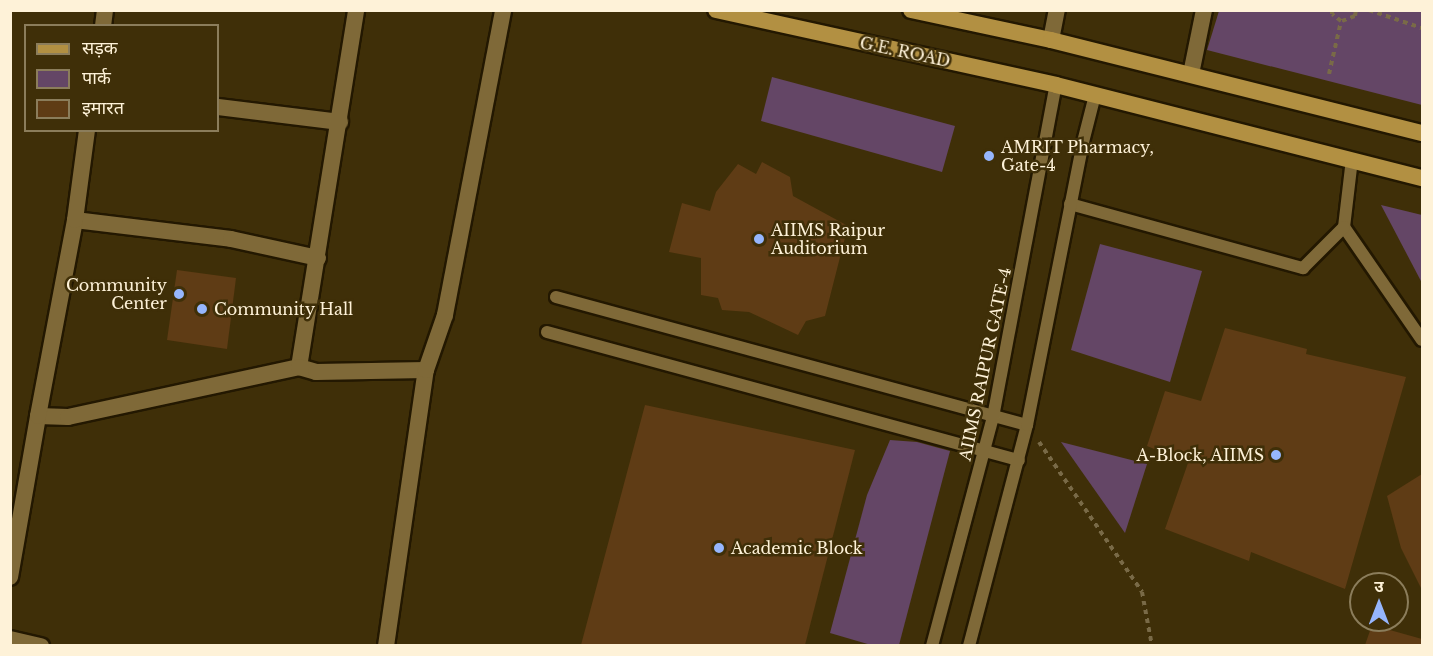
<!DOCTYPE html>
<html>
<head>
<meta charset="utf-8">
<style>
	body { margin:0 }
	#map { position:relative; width:1433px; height:656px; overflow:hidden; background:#3f2f08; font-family:"Libre Baskerville","Noto Sans Devanagari",serif }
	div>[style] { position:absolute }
	.green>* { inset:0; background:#644666 }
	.building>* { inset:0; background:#5f3c15 }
	.path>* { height:4px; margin-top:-2px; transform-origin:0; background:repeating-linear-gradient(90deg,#796a47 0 4.5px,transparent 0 9px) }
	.roads { filter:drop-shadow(2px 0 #231801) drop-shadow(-2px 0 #231801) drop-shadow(0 2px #231801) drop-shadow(0 -2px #231801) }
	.service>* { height:12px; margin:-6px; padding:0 6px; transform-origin:6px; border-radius:6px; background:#7f6938 }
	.minor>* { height:16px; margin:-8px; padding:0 8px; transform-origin:8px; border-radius:8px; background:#7f6938 }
	.primary>* { height:16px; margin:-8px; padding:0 8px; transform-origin:8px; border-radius:8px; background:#b29042 }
	.dots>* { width:16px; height:16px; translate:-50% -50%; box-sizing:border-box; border:3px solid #3f2f08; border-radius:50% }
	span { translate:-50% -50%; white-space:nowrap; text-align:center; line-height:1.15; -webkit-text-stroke:5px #3f2f08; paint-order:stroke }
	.street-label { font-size:16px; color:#fef2d8 }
	.poi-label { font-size:16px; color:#fef2d8 }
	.left { translate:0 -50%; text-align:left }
	.right { translate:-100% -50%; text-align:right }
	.frame { position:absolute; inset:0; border:12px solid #fef2d8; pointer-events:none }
	.legend { position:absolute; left:24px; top:24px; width:195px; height:108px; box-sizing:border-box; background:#3f2f08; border:2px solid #8b7d5b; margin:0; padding:8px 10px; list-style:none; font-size:18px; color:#fef2d8 }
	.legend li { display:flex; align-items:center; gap:12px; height:30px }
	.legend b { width:30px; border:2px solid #8b7d5b }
	.north { position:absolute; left:1349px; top:572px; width:60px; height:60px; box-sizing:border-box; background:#3f2f08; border:2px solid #8b7d5b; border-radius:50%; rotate:0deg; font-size:16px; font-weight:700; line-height:24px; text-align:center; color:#fef2d8 }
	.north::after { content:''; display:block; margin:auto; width:21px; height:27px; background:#96b6fd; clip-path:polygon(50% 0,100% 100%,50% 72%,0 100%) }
</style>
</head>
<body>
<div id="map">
	<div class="green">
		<div style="clip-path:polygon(1219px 11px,1422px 11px,1422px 105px,1207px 50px)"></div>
		<div style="clip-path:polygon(772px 77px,955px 126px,942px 172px,761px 121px)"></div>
		<div style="clip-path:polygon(1381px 205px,1422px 215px,1422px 283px)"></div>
		<div style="clip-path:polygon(1100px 244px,1202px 271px,1170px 382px,1071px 350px)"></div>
		<div style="clip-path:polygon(890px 440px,917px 442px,950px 451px,899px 645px,871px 645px,830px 633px,867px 495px)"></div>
		<div style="clip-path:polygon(1061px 442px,1147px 464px,1125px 533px)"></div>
	</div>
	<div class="building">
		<div style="clip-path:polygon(762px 162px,790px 177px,793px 196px,848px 226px,825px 316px,806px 321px,798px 335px,749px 312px,722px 310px,718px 298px,701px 295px,701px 258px,669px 252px,682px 203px,710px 211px,716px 192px,738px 164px,756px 174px)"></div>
		<div style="clip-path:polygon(177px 270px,236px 278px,227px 349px,167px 340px)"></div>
		<div style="clip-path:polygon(1225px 328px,1307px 349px,1306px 354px,1406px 377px,1345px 589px,1251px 552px,1249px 561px,1165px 529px,1188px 463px,1147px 446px,1165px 391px,1201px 401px)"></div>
		<div style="clip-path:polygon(645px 405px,855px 450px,805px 645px,581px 645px)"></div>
		<div style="clip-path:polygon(1422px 474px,1422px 590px,1401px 548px,1387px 496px)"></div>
		<div style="clip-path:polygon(1372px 625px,1422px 639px,1422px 645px,1365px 645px)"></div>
	</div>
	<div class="path">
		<div style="left:1369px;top:10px;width:56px;rotate:18.8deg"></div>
		<div style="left:1342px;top:21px;width:14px;rotate:-21deg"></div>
		<div style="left:1355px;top:16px;width:6px;rotate:-81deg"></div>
		<div style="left:1329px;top:74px;width:54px;rotate:-77.2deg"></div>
		<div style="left:1341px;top:21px;width:11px;rotate:-142deg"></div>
		<div style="left:1332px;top:14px;width:4px;rotate:-90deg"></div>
		<div style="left:1039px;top:442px;width:182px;rotate:55.5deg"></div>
		<div style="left:1142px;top:592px;width:55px;rotate:79.5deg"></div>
	</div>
	<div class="roads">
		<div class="service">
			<div style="left:1352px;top:159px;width:68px;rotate:96.7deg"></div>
			<div style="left:1344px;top:227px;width:137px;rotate:55.4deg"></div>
			<div style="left:1070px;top:204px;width:242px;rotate:15.4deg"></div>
			<div style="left:1303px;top:268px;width:58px;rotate:-45deg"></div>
			<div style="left:556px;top:297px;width:488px;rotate:15.2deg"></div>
			<div style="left:547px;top:332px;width:489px;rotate:15.2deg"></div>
			<div style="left:932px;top:646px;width:237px;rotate:-75.1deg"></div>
			<div style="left:993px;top:417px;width:338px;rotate:-79.3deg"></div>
			<div style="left:969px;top:646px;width:228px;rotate:-75.3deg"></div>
			<div style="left:1027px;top:425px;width:284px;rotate:-78.8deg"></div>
			<div style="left:1082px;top:146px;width:53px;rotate:-75.7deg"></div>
		</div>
		<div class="minor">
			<div style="left:103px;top:26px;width:16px;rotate:-83deg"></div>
			<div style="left:1051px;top:40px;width:31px;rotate:-79deg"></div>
			<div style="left:1191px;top:74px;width:65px;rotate:-78.5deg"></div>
			<div style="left:218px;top:107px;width:123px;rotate:7deg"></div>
			<div style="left:75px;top:220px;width:157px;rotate:6.9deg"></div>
			<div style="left:231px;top:239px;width:89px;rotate:12.3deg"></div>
			<div style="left:299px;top:367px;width:362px;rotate:-80.9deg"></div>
			<div style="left:38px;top:416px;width:30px;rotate:2deg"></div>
			<div style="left:68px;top:417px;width:236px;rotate:-12.2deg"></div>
			<div style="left:299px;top:367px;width:18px;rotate:16deg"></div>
			<div style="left:316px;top:372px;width:110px;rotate:-1deg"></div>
			<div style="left:10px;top:577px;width:163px;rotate:-80.1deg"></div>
			<div style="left:38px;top:416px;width:199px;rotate:-79.3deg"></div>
			<div style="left:75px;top:220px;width:91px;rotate:-82.4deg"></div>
			<div style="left:10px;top:639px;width:32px;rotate:13deg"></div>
			<div style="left:386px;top:646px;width:279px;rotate:-81.8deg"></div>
			<div style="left:426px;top:370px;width:58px;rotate:-70.9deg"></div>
			<div style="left:445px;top:315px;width:310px;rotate:-79.2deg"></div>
		</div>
		<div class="primary">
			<div style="left:716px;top:10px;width:348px;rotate:12.4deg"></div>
			<div style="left:1056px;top:85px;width:378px;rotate:14.3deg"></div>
			<div style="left:911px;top:10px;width:143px;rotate:12.1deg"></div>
			<div style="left:1051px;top:40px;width:382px;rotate:14.1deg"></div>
		</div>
	</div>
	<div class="dots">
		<div style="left:989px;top:156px;background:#96b6fd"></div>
		<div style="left:759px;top:239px;background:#96b6fd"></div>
		<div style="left:179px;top:294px;background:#96b6fd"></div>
		<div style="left:202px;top:309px;background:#96b6fd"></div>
		<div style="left:1276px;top:455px;background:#96b6fd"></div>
		<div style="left:719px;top:548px;background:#96b6fd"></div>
	</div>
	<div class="street-label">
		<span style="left:905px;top:52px;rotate:12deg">G.E. ROAD</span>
		<span style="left:985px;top:364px;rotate:-78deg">AIIMS RAIPUR GATE-4</span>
	</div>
	<div class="poi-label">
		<span class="left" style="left:1001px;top:156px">AMRIT Pharmacy,<br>Gate-4</span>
		<span class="left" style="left:771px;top:239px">AIIMS Raipur<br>Auditorium</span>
		<span class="right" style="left:167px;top:294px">Community<br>Center</span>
		<span class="left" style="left:214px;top:309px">Community Hall</span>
		<span class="right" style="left:1264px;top:455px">A-Block, AIIMS</span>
		<span class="left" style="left:731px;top:548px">Academic Block</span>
	</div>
	<div class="frame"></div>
	<ul class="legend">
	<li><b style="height:8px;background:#b29042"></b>सड़क</li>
	<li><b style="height:16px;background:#644666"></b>पार्क</li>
	<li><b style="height:16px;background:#5f3c15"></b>इमारत</li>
	</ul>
	<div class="north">उ</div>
</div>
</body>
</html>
